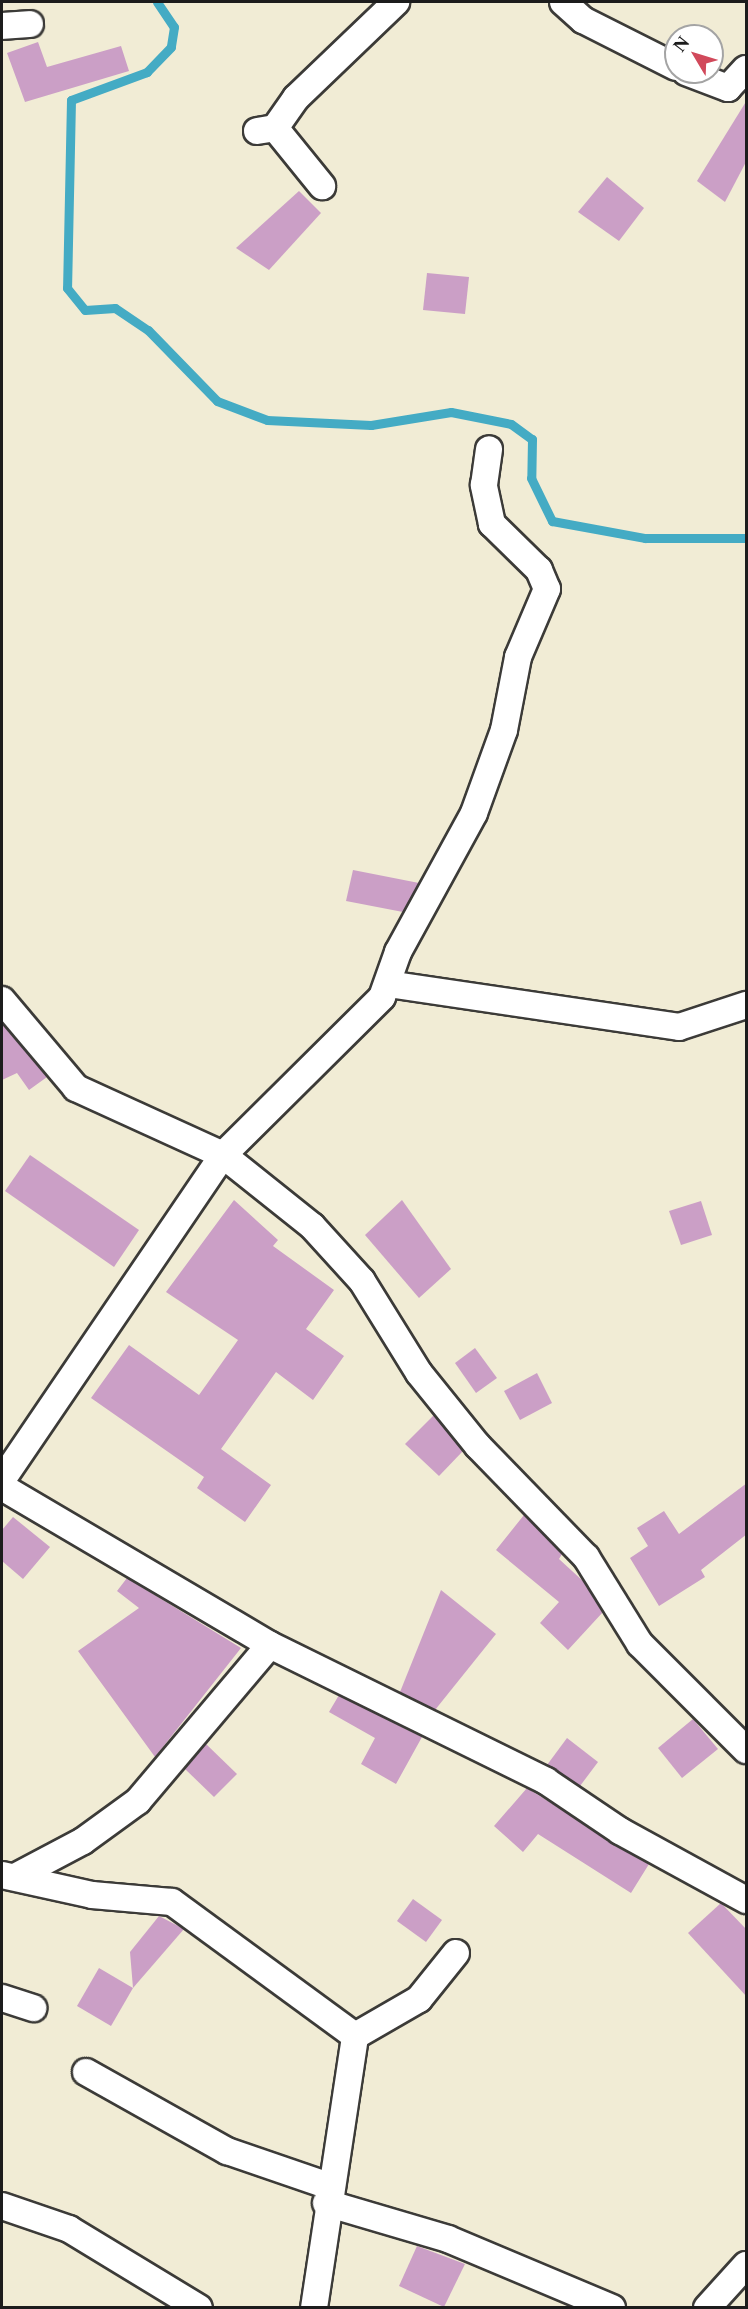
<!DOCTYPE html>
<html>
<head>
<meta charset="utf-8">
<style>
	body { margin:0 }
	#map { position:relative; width:748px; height:2309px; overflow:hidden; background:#f1ecd5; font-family:"Libre Caslon Text",serif }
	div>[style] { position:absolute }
	.stream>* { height:9px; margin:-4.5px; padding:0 4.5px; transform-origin:4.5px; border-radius:4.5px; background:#44abc4 }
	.building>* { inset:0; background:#cb9fc6 }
	.roads { filter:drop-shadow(2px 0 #3c3b38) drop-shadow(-2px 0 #3c3b38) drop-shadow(0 2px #3c3b38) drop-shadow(0 -2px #3c3b38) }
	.street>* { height:26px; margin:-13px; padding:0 13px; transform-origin:13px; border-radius:13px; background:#fff }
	span { translate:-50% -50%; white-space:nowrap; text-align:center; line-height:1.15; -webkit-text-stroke:4.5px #fff; paint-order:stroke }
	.frame { position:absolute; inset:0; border:3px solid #1c1c1c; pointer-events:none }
	.north { position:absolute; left:664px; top:24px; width:60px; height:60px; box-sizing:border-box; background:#fff; border:2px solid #a4a4a4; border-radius:50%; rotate:308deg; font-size:16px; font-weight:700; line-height:24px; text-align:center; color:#1c1c1c }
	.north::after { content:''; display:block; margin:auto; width:21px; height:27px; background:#d1495b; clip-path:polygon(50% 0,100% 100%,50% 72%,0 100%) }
</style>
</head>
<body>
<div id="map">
	<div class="stream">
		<div style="left:157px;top:2px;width:30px;rotate:56deg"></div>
		<div style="left:174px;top:27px;width:20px;rotate:99deg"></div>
		<div style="left:171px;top:47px;width:35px;rotate:134deg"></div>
		<div style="left:147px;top:72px;width:81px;rotate:159.8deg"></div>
		<div style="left:71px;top:100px;width:188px;rotate:91.2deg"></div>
		<div style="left:67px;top:288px;width:28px;rotate:51deg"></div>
		<div style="left:85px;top:310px;width:30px;rotate:-4deg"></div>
		<div style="left:115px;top:308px;width:40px;rotate:34deg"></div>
		<div style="left:148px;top:330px;width:99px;rotate:45.8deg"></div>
		<div style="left:217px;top:401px;width:53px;rotate:20.8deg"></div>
		<div style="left:267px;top:420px;width:104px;rotate:2.8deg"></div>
		<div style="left:371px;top:425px;width:81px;rotate:-9.2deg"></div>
		<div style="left:451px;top:412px;width:61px;rotate:11.3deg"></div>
		<div style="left:511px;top:424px;width:26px;rotate:36deg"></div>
		<div style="left:532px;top:439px;width:39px;rotate:91deg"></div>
		<div style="left:531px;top:478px;width:48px;rotate:64deg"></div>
		<div style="left:552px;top:521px;width:95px;rotate:10.4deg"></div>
		<div style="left:645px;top:538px;width:101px"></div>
	</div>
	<div class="building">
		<div style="clip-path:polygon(38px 42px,47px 67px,121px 46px,129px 71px,25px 102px,7px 53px)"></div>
		<div style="clip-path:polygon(747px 100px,747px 160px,725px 202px,697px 181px)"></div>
		<div style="clip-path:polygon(607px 177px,644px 208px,619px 241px,578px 212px)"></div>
		<div style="clip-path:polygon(299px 191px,321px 213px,269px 270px,236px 248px)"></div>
		<div style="clip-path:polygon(427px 273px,469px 277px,465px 314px,423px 310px)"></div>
		<div style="clip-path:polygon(353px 870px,419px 883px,403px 912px,346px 901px)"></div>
		<div style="clip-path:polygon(2px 1023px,47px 1077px,29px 1090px,17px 1073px,2px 1080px)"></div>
		<div style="clip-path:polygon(30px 1155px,139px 1230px,114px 1267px,5px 1191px)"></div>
		<div style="clip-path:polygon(234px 1200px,278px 1240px,273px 1246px,334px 1290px,306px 1329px,344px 1356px,313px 1400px,276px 1372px,221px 1449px,271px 1485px,245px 1522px,197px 1488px,204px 1477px,91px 1398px,129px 1345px,199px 1395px,238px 1340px,166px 1292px)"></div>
		<div style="clip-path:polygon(402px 1200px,451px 1269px,419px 1298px,365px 1235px)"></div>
		<div style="clip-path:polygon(701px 1201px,712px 1235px,681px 1245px,669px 1211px)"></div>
		<div style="clip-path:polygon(475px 1348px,497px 1378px,476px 1393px,455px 1363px)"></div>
		<div style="clip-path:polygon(537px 1373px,552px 1403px,520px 1420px,504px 1391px)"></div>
		<div style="clip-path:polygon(434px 1415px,463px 1451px,439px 1476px,405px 1444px)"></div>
		<div style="clip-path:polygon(747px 1483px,747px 1534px,701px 1570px,705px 1577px,659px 1606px,630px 1558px,648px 1546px,637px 1528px,664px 1511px,679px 1534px)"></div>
		<div style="clip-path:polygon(524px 1515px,562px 1554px,559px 1559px,584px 1582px,603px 1612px,568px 1650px,540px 1623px,559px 1602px,496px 1550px)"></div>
		<div style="clip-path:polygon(13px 1517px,50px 1547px,23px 1579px,2px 1561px,2px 1530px)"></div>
		<div style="clip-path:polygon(127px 1578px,241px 1648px,155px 1757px,78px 1651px,139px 1608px,117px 1591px)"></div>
		<div style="clip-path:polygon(441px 1590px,496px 1634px,435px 1710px,400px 1692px)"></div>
		<div style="clip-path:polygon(339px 1695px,422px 1737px,396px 1784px,361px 1764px,375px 1738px,329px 1712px)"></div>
		<div style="clip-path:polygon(693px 1719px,718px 1749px,682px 1778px,658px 1748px)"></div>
		<div style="clip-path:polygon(567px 1738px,598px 1762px,580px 1786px,547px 1765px)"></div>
		<div style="clip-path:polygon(206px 1744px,237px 1774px,214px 1797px,185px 1769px)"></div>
		<div style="clip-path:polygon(527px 1788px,649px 1864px,631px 1893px,538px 1834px,523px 1852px,494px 1826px)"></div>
		<div style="clip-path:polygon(413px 1899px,442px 1920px,426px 1942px,397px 1921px)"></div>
		<div style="clip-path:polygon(721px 1903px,747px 1930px,747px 1997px,688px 1933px)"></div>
		<div style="clip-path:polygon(159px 1916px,184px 1929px,133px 1988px,130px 1952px)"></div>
		<div style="clip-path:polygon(99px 1968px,133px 1988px,111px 2026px,77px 2006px)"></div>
		<div style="clip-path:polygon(417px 2246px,465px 2264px,444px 2307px,399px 2286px)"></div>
	</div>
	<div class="roads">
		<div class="street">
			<div style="left:563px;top:2px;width:27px;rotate:42deg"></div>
			<div style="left:583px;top:20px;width:104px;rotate:26.8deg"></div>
			<div style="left:2px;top:26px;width:28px;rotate:-4deg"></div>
			<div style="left:686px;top:72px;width:45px;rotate:20.9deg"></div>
			<div style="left:728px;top:88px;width:26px;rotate:-47deg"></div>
			<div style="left:275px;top:128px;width:75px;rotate:51deg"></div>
			<div style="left:257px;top:131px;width:18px;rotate:-9deg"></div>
			<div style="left:275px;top:128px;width:37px;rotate:-55deg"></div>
			<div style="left:296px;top:98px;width:139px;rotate:-43.8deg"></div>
			<div style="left:388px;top:984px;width:294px;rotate:8.4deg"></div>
			<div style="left:679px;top:1027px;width:71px;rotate:-18.2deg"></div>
			<div style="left:2px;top:1000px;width:115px;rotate:49.9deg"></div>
			<div style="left:76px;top:1088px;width:162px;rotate:24.5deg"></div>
			<div style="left:223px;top:1155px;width:114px;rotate:38.6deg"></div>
			<div style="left:312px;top:1226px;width:74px;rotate:47.7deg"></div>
			<div style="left:362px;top:1281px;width:108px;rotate:58.2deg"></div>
			<div style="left:419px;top:1373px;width:94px;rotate:51.1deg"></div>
			<div style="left:478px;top:1446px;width:155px;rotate:45.8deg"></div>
			<div style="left:586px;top:1557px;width:102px;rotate:58.2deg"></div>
			<div style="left:640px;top:1644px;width:150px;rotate:45deg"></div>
			<div style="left:2px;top:1480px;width:393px;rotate:-55.8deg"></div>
			<div style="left:223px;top:1155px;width:224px;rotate:-44.8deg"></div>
			<div style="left:382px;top:997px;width:48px;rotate:-70.4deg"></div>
			<div style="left:398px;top:952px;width:158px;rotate:-61.3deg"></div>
			<div style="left:474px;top:813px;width:88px;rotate:-70.1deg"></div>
			<div style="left:504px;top:730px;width:74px;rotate:-79.1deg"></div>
			<div style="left:518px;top:657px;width:74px;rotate:-66.9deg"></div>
			<div style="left:547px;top:589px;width:21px;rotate:-113deg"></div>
			<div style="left:539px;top:570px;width:66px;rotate:-135.6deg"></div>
			<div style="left:492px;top:524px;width:40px;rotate:-102deg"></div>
			<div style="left:484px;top:485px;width:36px;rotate:-82deg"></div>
			<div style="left:2px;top:1487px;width:311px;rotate:30.5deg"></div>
			<div style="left:270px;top:1645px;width:308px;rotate:26.2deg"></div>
			<div style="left:546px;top:1781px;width:89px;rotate:34deg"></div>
			<div style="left:620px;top:1831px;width:144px;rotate:28.7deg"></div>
			<div style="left:2px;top:1875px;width:92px;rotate:12.5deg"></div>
			<div style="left:92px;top:1895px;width:80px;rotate:5deg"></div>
			<div style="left:172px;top:1902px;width:227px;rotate:36.2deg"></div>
			<div style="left:15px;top:1877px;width:77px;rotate:-27.9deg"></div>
			<div style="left:83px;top:1841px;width:68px;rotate:-36deg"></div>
			<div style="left:138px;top:1801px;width:204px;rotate:-49.8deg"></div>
			<div style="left:2px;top:1998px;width:33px;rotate:18deg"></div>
			<div style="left:86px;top:2072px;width:162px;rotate:29.3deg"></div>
			<div style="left:227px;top:2151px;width:108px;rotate:18.9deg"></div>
			<div style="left:326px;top:2203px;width:127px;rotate:16.4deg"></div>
			<div style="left:448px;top:2239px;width:178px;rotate:22.8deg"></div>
			<div style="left:2px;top:2206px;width:71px;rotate:18.9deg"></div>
			<div style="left:69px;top:2229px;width:152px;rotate:31.3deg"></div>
			<div style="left:314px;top:2308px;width:275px;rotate:-81.4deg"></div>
			<div style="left:355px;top:2036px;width:74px;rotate:-30deg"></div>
			<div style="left:419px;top:1999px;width:59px;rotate:-51.2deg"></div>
			<div style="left:707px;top:2308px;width:58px;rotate:-47.8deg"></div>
		</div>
	</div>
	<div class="frame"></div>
	<div class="north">N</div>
</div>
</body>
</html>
